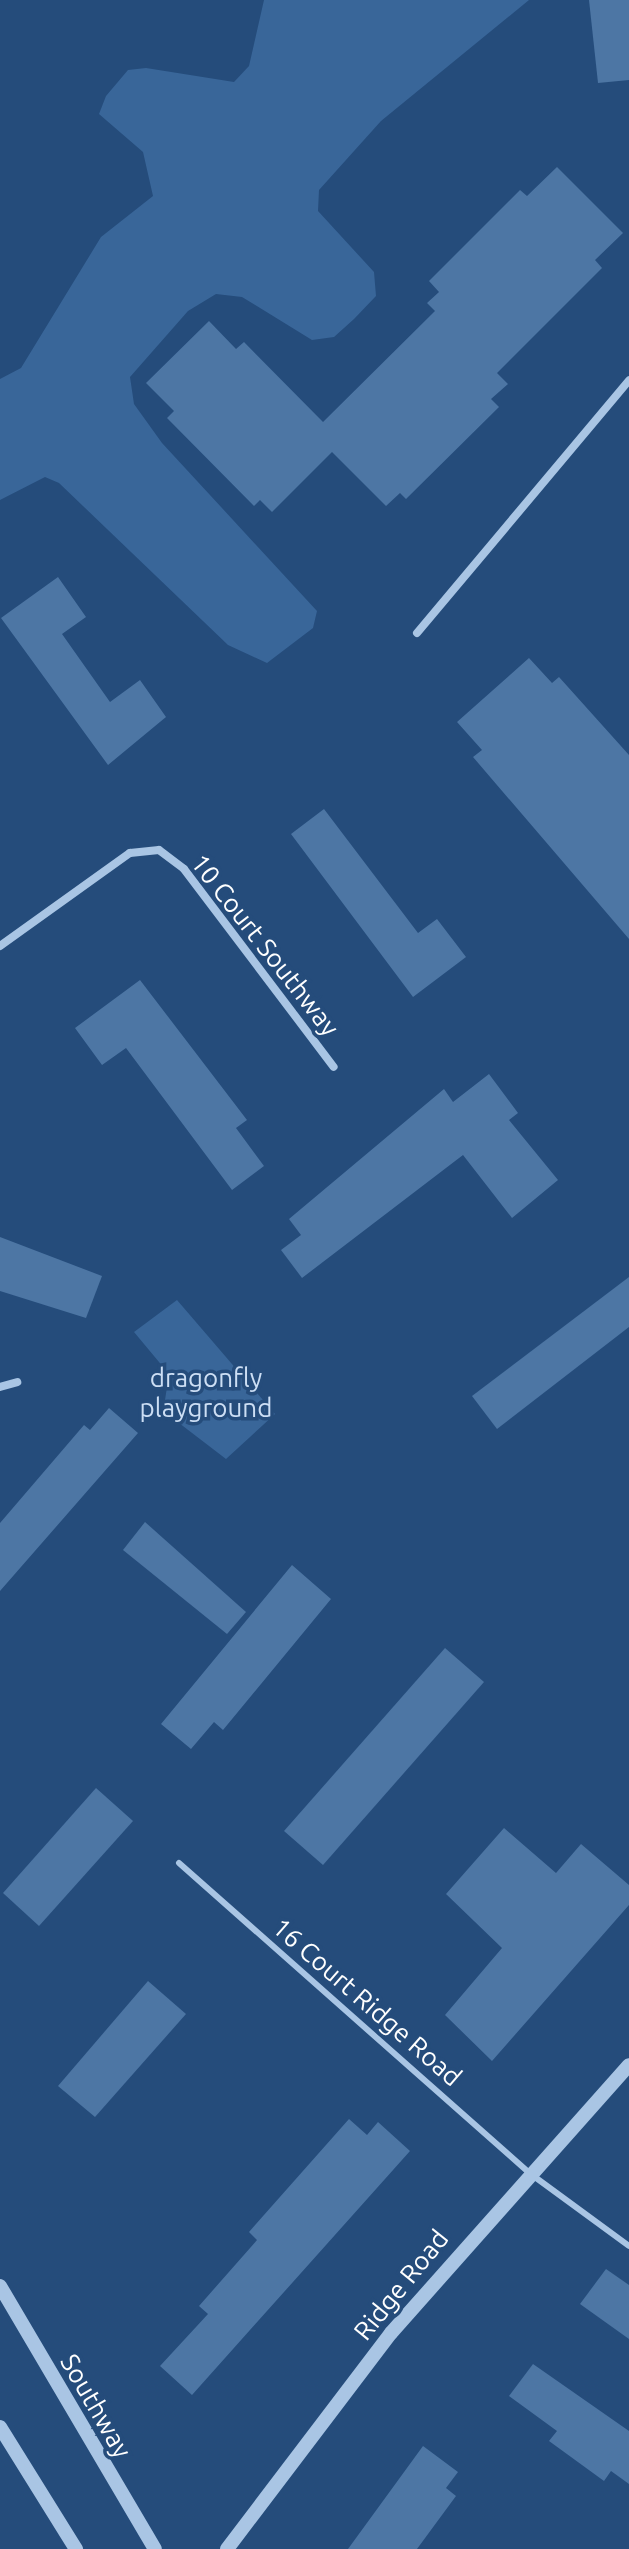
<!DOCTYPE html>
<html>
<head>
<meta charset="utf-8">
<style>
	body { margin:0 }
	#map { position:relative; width:629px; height:2549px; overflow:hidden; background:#254c7b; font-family:Ubuntu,sans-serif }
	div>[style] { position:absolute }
	.green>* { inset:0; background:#396699 }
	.building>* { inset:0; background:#4d76a4 }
	.service>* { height:6px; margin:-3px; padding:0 3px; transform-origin:3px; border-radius:3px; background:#a9c5e4 }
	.minor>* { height:8px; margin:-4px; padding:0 4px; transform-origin:4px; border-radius:4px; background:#a9c5e4 }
	.tertiary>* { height:14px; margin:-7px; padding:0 7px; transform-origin:7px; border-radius:7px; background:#a9c5e4 }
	span { translate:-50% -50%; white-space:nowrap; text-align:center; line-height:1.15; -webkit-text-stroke:7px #254c7b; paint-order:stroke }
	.street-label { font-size:26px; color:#fff }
	.park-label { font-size:26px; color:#ccdef4 }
</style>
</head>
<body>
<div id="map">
	<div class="green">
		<div style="clip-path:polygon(264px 0,529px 0,381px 121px,319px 190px,318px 211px,374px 272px,376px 296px,354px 319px,334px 337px,312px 340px,242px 297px,216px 294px,188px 311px,130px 377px,134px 404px,162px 443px,317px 611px,313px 628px,267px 663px,228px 645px,59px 483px,45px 477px,0 500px,0 379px,21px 368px,101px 237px,153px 196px,143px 152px,99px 114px,106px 96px,128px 70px,146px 68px,234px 82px,249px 66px)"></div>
		<div style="clip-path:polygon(177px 1300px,275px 1414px,226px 1459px,179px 1423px,165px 1400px,169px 1374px,134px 1332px)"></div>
	</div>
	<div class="building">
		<div style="clip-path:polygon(589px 0,629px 0,629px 80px,598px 83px)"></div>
		<div style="clip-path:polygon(557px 167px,623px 233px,595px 260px,602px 268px,497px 373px,508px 384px,491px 399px,499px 407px,406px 499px,400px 493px,386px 506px,332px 452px,272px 512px,260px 500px,254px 506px,167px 418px,174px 411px,146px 383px,209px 321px,236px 349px,244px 342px,323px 422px,435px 311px,427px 303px,439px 292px,429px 281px,520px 190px,527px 196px)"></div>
		<div style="clip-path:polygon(58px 577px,86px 617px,62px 634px,110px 702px,140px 680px,166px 717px,108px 765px,1px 618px)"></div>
		<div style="clip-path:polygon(529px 658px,552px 683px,559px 677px,629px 755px,629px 939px,473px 757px,482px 750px,457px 722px)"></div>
		<div style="clip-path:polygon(324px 809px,418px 933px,437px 919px,466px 957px,413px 997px,291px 834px)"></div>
		<div style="clip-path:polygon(140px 980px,247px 1120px,236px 1128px,264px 1166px,232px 1190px,126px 1048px,102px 1065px,75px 1028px)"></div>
		<div style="clip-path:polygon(489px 1074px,518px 1113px,509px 1120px,558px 1180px,512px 1218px,463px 1155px,302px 1278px,281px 1250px,301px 1235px,289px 1219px,444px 1089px,453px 1102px)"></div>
		<div style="clip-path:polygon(0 1237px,102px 1276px,86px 1318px,0 1291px)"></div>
		<div style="clip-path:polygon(629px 1277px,629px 1327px,497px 1429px,472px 1396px)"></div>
		<div style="clip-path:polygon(109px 1408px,138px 1433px,0 1591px,0 1523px,84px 1425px,90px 1430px)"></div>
		<div style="clip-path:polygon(145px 1522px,246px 1612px,227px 1634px,123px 1550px)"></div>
		<div style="clip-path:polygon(292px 1565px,331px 1599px,223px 1730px,214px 1722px,191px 1749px,161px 1724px)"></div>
		<div style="clip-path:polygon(445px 1648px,484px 1682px,323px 1865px,284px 1831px)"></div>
		<div style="clip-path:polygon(96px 1788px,133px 1821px,39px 1926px,3px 1893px)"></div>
		<div style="clip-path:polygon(504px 1828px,556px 1873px,581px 1844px,629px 1885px,629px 1905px,492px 2061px,445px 2015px,502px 1948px,446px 1894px)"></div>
		<div style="clip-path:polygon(148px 1981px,186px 2014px,95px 2117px,58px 2086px)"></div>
		<div style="clip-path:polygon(349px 2119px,367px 2135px,378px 2122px,410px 2151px,192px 2395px,160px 2366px,208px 2314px,199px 2306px,257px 2240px,249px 2232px)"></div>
		<div style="clip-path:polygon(606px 2269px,629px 2285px,629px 2339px,580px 2304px)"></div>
		<div style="clip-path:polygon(533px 2364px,629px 2431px,629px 2484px,611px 2471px,604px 2481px,549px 2441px,557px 2431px,509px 2396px)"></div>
		<div style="clip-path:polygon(423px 2446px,458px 2472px,446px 2488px,456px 2496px,442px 2515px,417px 2549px,348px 2549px)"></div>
	</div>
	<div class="service">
		<div style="left:179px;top:1863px;width:466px;rotate:41.5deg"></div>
		<div style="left:528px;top:2172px;width:125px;rotate:36.2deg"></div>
	</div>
	<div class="minor">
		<div style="left:417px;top:633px;width:330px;rotate:-50deg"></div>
		<div style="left:0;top:946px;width:160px;rotate:-35.6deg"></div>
		<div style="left:130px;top:853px;width:29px;rotate:-6deg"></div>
		<div style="left:159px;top:850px;width:31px;rotate:37deg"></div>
		<div style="left:184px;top:869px;width:248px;rotate:52.9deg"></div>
		<div style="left:0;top:1387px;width:18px;rotate:-16deg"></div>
	</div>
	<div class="tertiary">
		<div style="left:0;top:2286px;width:305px;rotate:59.5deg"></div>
		<div style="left:0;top:2427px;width:144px;rotate:58.1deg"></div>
		<div style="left:227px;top:2549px;width:271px;rotate:-52.8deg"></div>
		<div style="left:391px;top:2333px;width:358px;rotate:-48.4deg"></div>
	</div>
	<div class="street-label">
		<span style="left:265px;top:945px;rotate:52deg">10 Court Southway</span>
		<span style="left:367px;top:2002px;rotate:41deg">16 Court Ridge Road</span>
		<span style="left:401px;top:2285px;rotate:-51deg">Ridge Road</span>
		<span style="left:96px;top:2406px;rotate:60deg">Southway</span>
	</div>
	<div class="park-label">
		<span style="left:206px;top:1393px">dragonfly<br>playground</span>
	</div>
</div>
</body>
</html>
